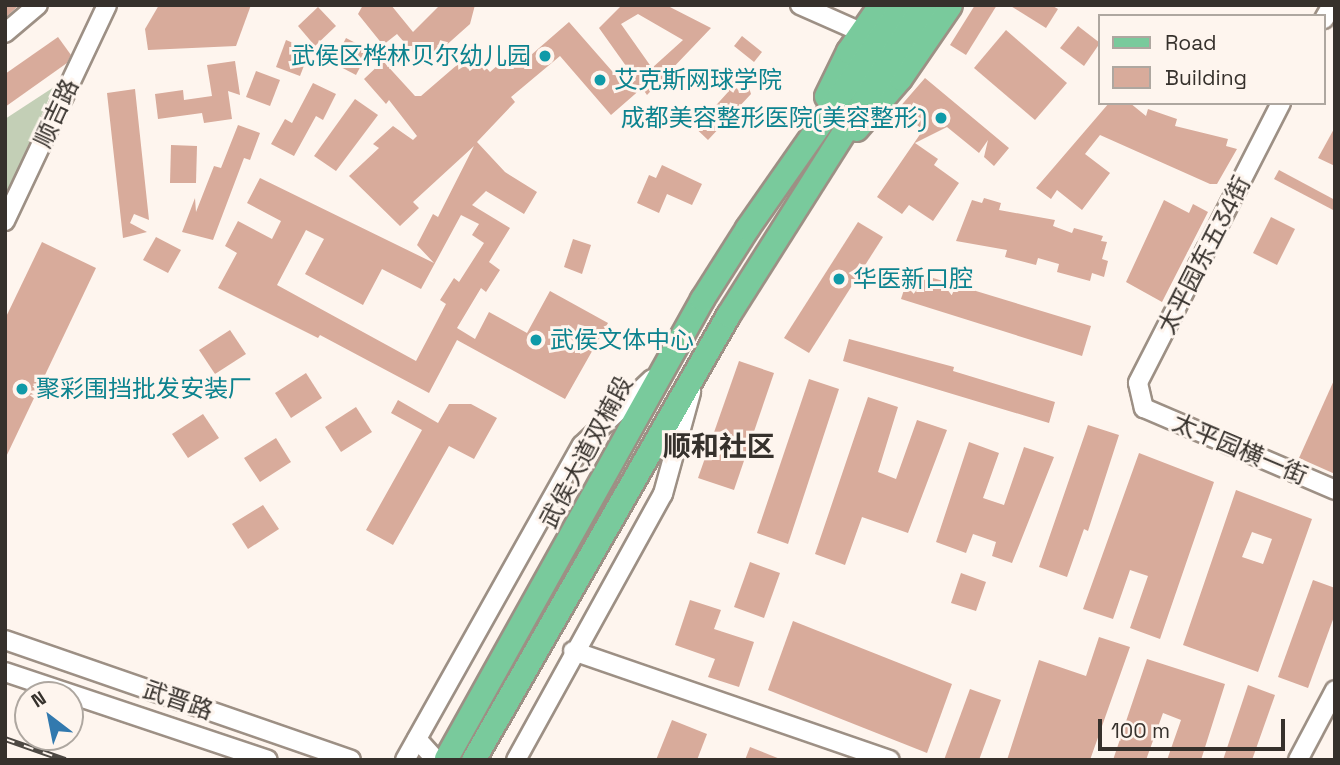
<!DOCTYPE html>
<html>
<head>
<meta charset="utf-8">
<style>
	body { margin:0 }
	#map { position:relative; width:1340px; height:765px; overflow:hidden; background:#fef5ee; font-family:"Space Grotesk","Noto Sans SC",sans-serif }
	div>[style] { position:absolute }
	.green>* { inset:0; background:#c3cfb6 }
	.building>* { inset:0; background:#d8ab9b }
	.roads { filter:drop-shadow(2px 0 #9d9085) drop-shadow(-2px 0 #9d9085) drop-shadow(0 2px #9d9085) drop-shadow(0 -2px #9d9085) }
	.minor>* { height:18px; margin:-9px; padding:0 9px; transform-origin:9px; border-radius:9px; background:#fff }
	.major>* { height:23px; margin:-11.5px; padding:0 11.5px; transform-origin:11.5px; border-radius:11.5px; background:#79ca9c }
	.rail>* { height:6px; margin-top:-3px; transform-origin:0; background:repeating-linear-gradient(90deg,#fef5ee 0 10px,#4e4944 0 20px); box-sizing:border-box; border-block:2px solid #4e4944 }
	.dots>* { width:19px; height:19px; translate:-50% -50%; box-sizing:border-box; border:4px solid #fef5ee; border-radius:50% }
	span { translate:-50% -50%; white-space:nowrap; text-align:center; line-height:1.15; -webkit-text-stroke:6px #fef5ee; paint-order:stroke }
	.culture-label { font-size:24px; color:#0d838f }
	.right { translate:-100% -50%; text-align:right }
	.left { translate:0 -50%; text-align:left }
	.street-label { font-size:24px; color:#36312c }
	.quarter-label { font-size:28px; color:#36312c; font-weight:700 }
	.frame { position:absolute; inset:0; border:7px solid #36312c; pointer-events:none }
	.legend { position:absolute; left:1098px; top:14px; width:228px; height:91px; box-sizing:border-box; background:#fef5ee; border:2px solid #aea7a0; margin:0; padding:9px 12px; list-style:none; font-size:21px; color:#36312c }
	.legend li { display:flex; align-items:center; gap:14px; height:35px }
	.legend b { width:35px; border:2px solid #aea7a0 }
	.north { position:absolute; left:14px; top:681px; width:70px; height:70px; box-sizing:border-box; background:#fef5ee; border:2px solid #aea7a0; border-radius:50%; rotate:328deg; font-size:19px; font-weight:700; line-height:28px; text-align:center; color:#36312c }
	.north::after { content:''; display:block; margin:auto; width:24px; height:32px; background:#3279ae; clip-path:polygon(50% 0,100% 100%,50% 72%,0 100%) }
	.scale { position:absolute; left:1098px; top:719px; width:187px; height:32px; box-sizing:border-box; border:4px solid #36312c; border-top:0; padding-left:9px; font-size:21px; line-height:24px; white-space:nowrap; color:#36312c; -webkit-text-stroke:5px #fef5ee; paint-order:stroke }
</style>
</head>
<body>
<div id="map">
	<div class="green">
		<div style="clip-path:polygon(54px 87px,5px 198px,5px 119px)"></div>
	</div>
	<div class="building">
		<div style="clip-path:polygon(5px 5px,19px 5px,5px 18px)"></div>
		<div style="clip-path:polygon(159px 5px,251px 5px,236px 46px,148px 50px,145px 29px)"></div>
		<div style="clip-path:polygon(363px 5px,391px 5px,413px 32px,440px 5px,475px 5px,470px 24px,424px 65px,397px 34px,383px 45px,358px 14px)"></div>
		<div style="clip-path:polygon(evenodd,622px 5px,666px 5px,711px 28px,647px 95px,642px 88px,611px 115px,560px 56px,511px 97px,515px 102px,477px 142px,505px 172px,537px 192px,524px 214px,486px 191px,472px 205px,510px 228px,489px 262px,500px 270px,486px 292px,481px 288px,457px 328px,475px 339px,489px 312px,527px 333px,550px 291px,608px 323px,565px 399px,457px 340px,429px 393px,320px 335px,318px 338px,218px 288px,237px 253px,225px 246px,238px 221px,272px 239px,281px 221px,247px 203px,260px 178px,434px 263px,417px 245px,433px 214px,438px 217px,474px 146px,413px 202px,419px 208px,400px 226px,349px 176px,379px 148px,373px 144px,393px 126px,413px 140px,417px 136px,389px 100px,386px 104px,364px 79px,383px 61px,415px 96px,421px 96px,472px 52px,490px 72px,514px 51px,523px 62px,569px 22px,626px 87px,636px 80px,599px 28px,622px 5px,638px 14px,683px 40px,652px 68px,621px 24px,638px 14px,622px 5px,461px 215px,479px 224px,472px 235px,484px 243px,459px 282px,454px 278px,440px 300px,446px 304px,416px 361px,277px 285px,306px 230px,324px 239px,305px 274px,363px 305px,382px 269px,421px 289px,461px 215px)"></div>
		<div style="clip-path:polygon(975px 5px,997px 5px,966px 55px,950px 45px)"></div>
		<div style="clip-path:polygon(1009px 5px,1051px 5px,1058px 9px,1046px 28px)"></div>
		<div style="clip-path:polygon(318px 7px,336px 26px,315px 46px,298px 26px)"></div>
		<div style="clip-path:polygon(1078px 26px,1100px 43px,1084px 66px,1060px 48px)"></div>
		<div style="clip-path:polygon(1006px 30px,1067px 83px,1035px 120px,974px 68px)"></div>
		<div style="clip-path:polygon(742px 36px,762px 52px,754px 62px,734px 46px)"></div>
		<div style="clip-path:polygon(58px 37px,71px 55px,67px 63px,5px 107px,5px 74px)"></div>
		<div style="clip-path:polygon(346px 38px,369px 50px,356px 75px,333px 63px)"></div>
		<div style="clip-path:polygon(286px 40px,310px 50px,300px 76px,276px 67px)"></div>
		<div style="clip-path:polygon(235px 61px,240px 95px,228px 91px,232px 119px,204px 123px,202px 113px,158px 119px,155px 94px,183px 90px,184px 100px,212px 96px,207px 65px)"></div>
		<div style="clip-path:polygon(256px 71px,280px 80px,270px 106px,246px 97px)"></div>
		<div style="clip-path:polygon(745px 75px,751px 94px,708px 140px,686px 119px,700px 104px,709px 113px,729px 91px,726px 82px)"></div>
		<div style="clip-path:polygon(925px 78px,1009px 148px,994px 166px,984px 157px,988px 140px,979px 153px,947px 127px,915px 143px,938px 159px,934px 165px,959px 183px,933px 221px,909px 205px,902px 214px,877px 197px,923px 130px,898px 109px)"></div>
		<div style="clip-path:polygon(313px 83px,336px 94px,323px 120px,316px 116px,294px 156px,271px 144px,285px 119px,292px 123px)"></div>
		<div style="clip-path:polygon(135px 89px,149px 220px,134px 214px,130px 223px,147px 232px,123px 238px,107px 93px)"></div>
		<div style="clip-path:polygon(355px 99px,378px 115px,336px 171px,314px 156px)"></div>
		<div style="clip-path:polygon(1109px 103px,1130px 103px,1146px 116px,1148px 109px,1177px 119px,1175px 126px,1228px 139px,1226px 146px,1237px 149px,1217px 184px,1210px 184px,1100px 135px,1085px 154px,1110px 173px,1082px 210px,1057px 190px,1051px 199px,1036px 188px)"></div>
		<div style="clip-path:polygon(238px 125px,260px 133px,250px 160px,244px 158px,213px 240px,182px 232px,195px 198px,196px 212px,214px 166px,221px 168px)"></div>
		<div style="clip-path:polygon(1335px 127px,1335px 166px,1318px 158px)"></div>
		<div style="clip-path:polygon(171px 145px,197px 146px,196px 183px,170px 183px)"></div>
		<div style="clip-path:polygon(662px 165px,702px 184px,692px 205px,667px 194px,659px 213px,637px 203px,649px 175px,656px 178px)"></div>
		<div style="clip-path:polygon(1279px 170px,1335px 200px,1335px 211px,1274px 179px)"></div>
		<div style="clip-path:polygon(984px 198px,1001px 203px,999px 210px,1055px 220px,1053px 226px,1072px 233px,1074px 228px,1103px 236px,1101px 241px,1107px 242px,1102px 259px,1108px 261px,1104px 277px,1092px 273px,1090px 281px,1057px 272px,1059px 264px,1038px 258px,1036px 265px,1005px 257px,1007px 250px,956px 241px,972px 200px,982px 203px)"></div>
		<div style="clip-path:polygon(1164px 200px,1189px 213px,1193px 204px,1208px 212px,1162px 302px,1126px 282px)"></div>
		<div style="clip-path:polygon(1271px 217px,1295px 229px,1277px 265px,1253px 253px)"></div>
		<div style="clip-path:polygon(858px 222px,883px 237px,809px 353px,784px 338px)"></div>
		<div style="clip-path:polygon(156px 237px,181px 250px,168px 273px,143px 260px)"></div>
		<div style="clip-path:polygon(573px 239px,591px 245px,582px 274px,564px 267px)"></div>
		<div style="clip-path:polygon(42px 242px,96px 268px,5px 459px,5px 319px)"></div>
		<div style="clip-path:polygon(910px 271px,1091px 326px,1082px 356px,901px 299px)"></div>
		<div style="clip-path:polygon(230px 330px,246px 354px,215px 374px,199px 350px)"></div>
		<div style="clip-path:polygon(849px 339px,954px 367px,953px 371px,1055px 402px,1049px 423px,843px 361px)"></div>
		<div style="clip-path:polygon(739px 361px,774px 373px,734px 490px,698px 478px)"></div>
		<div style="clip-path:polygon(306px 373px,322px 398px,291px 418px,275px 393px)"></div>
		<div style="clip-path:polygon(1335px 378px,1335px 474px,1299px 458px)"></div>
		<div style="clip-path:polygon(809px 379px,839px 389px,788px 544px,757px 533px)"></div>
		<div style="clip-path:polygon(868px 397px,898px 407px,878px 472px,896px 479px,917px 420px,947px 430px,908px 533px,862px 517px,845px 565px,815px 554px)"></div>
		<div style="clip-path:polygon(398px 400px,438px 423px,449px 404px,471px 404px,497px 418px,474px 459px,449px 446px,393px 545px,366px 530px,422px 430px,391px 413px)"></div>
		<div style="clip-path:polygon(356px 407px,372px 432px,341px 452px,325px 427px)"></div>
		<div style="clip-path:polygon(203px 414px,219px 438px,188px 458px,172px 434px)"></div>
		<div style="clip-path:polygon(1088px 425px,1119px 435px,1088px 531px,1084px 529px,1067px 577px,1039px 567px)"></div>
		<div style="clip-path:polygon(276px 438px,291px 462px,260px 482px,244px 458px)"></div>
		<div style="clip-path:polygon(969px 442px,999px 453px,983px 498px,1004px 505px,1024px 447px,1054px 457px,1012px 563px,992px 556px,996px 542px,973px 534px,966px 553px,936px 542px)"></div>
		<div style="clip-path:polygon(1139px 453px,1214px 482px,1160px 639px,1130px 628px,1148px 576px,1130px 570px,1113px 619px,1083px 609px)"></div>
		<div style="clip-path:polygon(evenodd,1236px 490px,1312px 519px,1258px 672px,1183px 645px,1236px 490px,1252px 532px,1272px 539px,1263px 564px,1242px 557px,1252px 532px)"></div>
		<div style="clip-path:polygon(263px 505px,279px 529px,248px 549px,232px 524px)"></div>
		<div style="clip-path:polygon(750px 562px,780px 573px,764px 618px,734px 607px)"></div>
		<div style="clip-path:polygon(961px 573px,986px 582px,976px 611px,951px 603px)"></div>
		<div style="clip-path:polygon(1313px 580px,1335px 588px,1335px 614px,1308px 688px,1278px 677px)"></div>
		<div style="clip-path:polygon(690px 600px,721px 610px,714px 629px,754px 642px,739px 687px,708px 677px,715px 659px,675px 645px)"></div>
		<div style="clip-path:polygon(793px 621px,952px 684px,927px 753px,768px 690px)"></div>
		<div style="clip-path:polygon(1099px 637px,1130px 647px,1090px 760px,1007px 760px,1039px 660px,1086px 676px)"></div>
		<div style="clip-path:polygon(1147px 659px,1225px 684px,1201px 760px,1167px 760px,1181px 720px,1163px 713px,1146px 760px,1113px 760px)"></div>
		<div style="clip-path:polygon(1248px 685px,1275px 695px,1252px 760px,1223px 760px)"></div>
		<div style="clip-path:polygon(970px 689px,1001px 700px,979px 760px,944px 760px)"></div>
		<div style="clip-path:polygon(672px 720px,707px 734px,697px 760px,656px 760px)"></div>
		<div style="clip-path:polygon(750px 747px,780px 759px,780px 760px,745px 760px)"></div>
	</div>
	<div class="roads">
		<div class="minor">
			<div style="left:800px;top:5px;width:67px;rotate:23.9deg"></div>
			<div style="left:1324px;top:19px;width:16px;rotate:-60deg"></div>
			<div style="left:5px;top:33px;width:43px;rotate:-40.3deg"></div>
			<div style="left:1281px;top:103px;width:314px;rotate:117.1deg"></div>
			<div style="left:1138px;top:383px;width:26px;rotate:77deg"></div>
			<div style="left:1144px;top:408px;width:208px;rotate:23.2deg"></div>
			<div style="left:5px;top:221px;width:239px;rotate:-64.7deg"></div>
			<div style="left:5px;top:640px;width:366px;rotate:19.1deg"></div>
			<div style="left:573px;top:651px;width:335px;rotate:19deg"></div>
			<div style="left:5px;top:672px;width:277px;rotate:18.5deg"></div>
			<div style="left:417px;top:739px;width:28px;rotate:48deg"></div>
			<div style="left:405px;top:760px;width:361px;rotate:-60.7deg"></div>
			<div style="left:582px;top:445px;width:96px;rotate:-43.3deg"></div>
			<div style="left:516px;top:760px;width:304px;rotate:-61.1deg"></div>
			<div style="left:663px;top:494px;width:106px;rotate:-74.6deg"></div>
			<div style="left:1298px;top:760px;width:79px;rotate:-62.1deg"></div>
		</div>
		<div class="major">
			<div style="left:826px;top:96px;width:50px;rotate:-63.9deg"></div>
			<div style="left:848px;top:51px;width:56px;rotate:-55.2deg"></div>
			<div style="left:856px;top:129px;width:67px;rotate:-49.2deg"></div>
			<div style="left:900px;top:78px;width:88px;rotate:-55.6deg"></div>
			<div style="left:446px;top:758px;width:526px;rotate:-60.85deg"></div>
			<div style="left:702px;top:299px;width:84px;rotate:-57.6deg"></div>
			<div style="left:747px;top:228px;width:272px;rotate:-55deg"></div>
			<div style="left:473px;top:760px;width:513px;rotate:-60.19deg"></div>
			<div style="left:728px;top:315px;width:367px;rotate:-57.7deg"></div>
		</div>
	</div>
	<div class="rail">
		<div style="left:5px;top:739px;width:64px;rotate:19.3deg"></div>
	</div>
	<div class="dots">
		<div style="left:545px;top:56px;background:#0f9aa8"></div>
		<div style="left:600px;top:80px;background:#0f9aa8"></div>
		<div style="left:941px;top:118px;background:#0f9aa8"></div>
		<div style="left:839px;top:279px;background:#0f9aa8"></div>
		<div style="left:536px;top:340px;background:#0f9aa8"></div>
		<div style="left:22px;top:389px;background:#0f9aa8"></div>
	</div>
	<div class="culture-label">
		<span class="right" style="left:531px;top:56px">武侯区桦林贝尔幼儿园</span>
		<span class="left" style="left:614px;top:80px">艾克斯网球学院</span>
		<span class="right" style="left:927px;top:118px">成都美容整形医院(美容整形)</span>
		<span class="left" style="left:853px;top:279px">华医新口腔</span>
		<span class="left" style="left:550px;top:340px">武侯文体中心</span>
		<span class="left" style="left:36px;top:389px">聚彩围挡批发安装厂</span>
	</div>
	<div class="street-label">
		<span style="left:56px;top:113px;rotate:-65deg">顺吉路</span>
		<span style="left:1204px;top:255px;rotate:-63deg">太平园东五34街</span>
		<span style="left:1240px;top:449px;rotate:23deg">太平园横一街</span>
		<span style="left:586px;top:452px;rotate:-62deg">武侯大道双楠段</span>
		<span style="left:178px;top:700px;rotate:19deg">武晋路</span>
	</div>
	<div class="quarter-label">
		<span style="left:719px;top:446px">顺和社区</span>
	</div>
	<div class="frame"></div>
	<ul class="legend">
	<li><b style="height:9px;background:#79ca9c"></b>Road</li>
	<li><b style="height:19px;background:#d8ab9b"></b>Building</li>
	</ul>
	<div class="north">N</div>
	<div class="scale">100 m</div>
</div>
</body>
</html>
